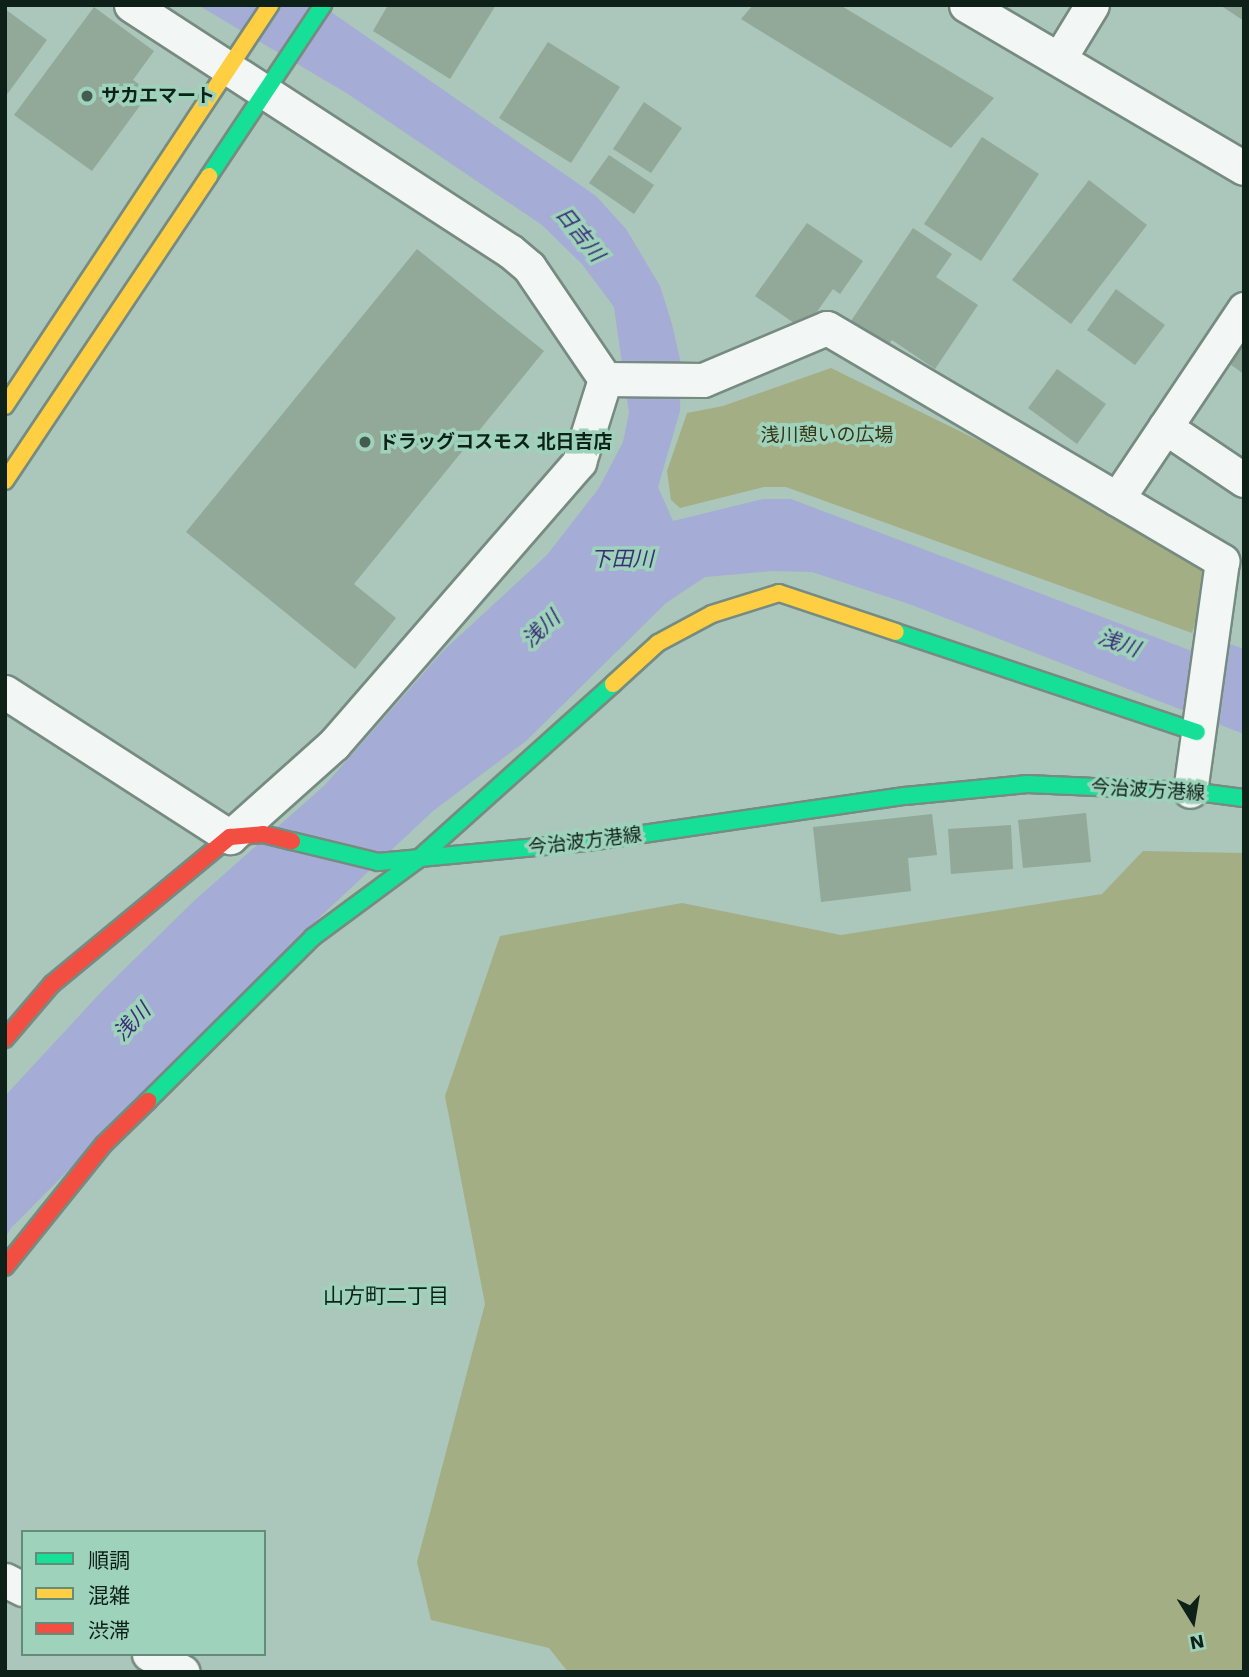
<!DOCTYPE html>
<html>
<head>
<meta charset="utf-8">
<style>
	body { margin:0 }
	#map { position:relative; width:1249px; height:1677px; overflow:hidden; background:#abc6ba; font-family:"Work Sans","Noto Sans JP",sans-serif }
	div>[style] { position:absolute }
	.green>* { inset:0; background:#a4ae84 }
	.water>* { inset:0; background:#a5acd5 }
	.building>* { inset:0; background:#92a899 }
	.roads { filter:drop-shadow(2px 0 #768b81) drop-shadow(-2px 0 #768b81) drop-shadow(0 2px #768b81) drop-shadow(0 -2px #768b81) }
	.street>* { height:33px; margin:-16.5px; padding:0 16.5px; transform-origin:16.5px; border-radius:16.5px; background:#f2f6f5 }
	.fast>* { height:16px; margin:-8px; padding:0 8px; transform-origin:8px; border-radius:8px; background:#16e098 }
	.slow>* { height:16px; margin:-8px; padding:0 8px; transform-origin:8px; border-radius:8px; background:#ffcf43 }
	.jam>* { height:16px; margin:-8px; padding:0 8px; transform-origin:8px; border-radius:8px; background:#f24e42 }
	.dots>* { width:19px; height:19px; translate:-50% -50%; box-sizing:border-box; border:4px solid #9fd2bb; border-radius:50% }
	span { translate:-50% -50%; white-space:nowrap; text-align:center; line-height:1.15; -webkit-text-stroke:7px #9fd2bb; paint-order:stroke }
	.poi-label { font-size:19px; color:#0d2119; font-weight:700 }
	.left { translate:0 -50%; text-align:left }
	.park-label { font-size:19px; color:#373516 }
	.street-label { font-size:19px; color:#0d2119 }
	.water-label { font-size:21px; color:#382d76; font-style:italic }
	.neighbourhood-label { font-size:21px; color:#0d2119 }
	.frame { position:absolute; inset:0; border:7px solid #0d2119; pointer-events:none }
	.legend { position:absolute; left:21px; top:1530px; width:245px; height:126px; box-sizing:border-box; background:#9fd2bb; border:2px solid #658b7a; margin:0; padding:9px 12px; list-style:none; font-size:21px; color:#0d2119 }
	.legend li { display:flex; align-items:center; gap:14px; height:35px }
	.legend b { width:35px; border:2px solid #658b7a }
	.north { position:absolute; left:1158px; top:1586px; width:70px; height:70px; -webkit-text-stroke:5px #9fd2bb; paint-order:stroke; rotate:169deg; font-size:19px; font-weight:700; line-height:28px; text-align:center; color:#0d2119 }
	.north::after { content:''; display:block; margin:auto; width:24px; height:32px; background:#0d2119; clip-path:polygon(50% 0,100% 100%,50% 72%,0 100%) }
</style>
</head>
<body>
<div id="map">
	<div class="green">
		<div style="clip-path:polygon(831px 368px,1049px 475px,1210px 571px,1192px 633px,786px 487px,764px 487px,680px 508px,671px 500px,667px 471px,687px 413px,723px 406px)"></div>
		<div style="clip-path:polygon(1143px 851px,1242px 853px,1244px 857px,1244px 1672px,568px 1672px,549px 1648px,431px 1620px,417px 1562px,485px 1304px,445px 1096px,500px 936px,682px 903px,841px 935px,1102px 894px)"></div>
	</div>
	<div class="water">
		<div style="clip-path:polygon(198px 5px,321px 5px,596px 196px,626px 229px,660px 286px,672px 324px,681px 364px,680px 411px,658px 487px,673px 521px,763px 499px,791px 499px,1197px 653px,1227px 643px,1244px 649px,1244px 734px,912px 605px,812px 572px,772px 571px,705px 577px,666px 603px,526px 741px,433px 811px,321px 916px,11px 1228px,5px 1238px,5px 1096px,104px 989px,195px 900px,325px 785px,443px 651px,547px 555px,599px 488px,623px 442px,629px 413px,614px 307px,582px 264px,542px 225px,348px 94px)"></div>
	</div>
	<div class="building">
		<div style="clip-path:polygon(388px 5px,496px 5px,450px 79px,373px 31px)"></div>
		<div style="clip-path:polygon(753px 5px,840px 5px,994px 98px,951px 148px,741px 19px)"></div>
		<div style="clip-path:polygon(1220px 5px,1244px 5px,1244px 21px)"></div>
		<div style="clip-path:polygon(94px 7px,154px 51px,133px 80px,150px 92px,92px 171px,14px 115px)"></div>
		<div style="clip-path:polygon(5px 9px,47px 40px,5px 97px)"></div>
		<div style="clip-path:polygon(548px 42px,620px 87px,571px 163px,499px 118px)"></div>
		<div style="clip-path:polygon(644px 102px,682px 128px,651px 173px,613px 149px)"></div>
		<div style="clip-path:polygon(982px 137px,1039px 174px,981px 261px,924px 224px)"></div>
		<div style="clip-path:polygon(609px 155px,654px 185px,634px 214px,589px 183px)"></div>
		<div style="clip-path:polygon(1089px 180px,1147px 225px,1071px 324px,1012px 280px)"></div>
		<div style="clip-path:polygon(807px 223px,863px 261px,840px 294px,833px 289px,804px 330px,755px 296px)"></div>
		<div style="clip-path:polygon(913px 228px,952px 254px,936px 277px,978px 305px,935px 369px,892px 340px,881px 355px,845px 330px)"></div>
		<div style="clip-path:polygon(417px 249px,544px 351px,354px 584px,396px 618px,355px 669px,186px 532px)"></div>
		<div style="clip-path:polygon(1116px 289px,1165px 325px,1135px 365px,1087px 330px)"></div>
		<div style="clip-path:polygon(1244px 318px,1244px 374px,1217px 355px)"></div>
		<div style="clip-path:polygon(1057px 369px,1106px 404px,1077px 444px,1028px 408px)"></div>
		<div style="clip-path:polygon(1086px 813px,1091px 862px,1023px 868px,1018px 820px)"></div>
		<div style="clip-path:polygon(932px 814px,937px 855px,908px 858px,911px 891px,821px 902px,813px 827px)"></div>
		<div style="clip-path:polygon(1011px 825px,1013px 869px,951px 874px,948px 829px)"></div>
	</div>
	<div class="roads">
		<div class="street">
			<div style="left:131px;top:5px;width:452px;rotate:33deg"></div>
			<div style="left:510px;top:251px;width:25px;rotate:40deg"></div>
			<div style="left:529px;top:267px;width:135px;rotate:55.8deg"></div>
			<div style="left:966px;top:5px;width:322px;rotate:30.4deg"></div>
			<div style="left:1059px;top:59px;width:63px;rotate:-58.6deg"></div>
			<div style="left:605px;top:379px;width:98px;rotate:0.6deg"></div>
			<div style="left:703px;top:380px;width:134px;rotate:-22.8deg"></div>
			<div style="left:827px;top:328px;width:459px;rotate:30.5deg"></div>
			<div style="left:1222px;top:561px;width:232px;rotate:97.9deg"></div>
			<div style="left:1165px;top:427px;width:95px;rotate:33.9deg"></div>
			<div style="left:1117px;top:499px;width:229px;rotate:-56.2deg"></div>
			<div style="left:5px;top:692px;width:268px;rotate:32.8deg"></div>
			<div style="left:230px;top:837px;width:140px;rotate:-41.8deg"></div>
			<div style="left:334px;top:744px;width:374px;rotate:-49deg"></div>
			<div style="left:579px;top:462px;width:87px;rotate:-72.6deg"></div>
			<div style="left:5px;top:1580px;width:20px;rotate:27deg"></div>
			<div style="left:149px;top:1654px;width:38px;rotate:28deg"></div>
		</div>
		<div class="fast">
			<div style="left:209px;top:176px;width:206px;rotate:-56.3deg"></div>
			<div style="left:896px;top:632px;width:317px;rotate:18.4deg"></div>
			<div style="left:292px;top:841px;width:89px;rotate:13.7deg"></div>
			<div style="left:378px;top:862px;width:211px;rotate:-5.4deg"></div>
			<div style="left:588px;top:842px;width:320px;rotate:-8.3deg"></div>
			<div style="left:905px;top:796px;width:123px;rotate:-5.6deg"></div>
			<div style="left:1027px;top:784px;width:163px;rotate:2.5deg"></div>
			<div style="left:1190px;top:791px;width:54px;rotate:7.4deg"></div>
			<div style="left:148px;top:1101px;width:233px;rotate:-44.8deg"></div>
			<div style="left:313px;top:937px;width:129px;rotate:-36.5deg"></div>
			<div style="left:417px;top:860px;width:263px;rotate:-41.9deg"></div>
		</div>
		<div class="slow">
			<div style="left:5px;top:406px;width:481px;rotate:-56.5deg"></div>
			<div style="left:5px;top:481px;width:367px;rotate:-56.2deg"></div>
			<div style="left:613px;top:684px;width:61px;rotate:-42.3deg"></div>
			<div style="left:658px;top:643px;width:61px;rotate:-28.2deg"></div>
			<div style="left:712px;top:614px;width:70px;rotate:-17.4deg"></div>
			<div style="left:779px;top:593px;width:123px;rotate:18.4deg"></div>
		</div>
		<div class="jam">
			<div style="left:5px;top:1039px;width:72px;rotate:-49.5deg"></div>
			<div style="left:52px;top:984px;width:231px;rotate:-39.6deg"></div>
			<div style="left:230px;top:837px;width:33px;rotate:-5deg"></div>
			<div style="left:263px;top:834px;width:30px;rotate:14deg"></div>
			<div style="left:5px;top:1267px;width:158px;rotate:-51.2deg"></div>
			<div style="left:104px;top:1144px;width:62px;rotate:-44.3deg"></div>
		</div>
	</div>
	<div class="dots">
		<div style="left:87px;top:96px;background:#445b51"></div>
		<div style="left:365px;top:442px;background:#445b51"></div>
	</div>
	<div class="poi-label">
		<span class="left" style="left:101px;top:96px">サカエマート</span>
		<span class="left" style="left:379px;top:442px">ドラッグコスモス 北日吉店</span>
	</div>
	<div class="park-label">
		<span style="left:827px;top:435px">浅川憩いの広場</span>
	</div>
	<div class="street-label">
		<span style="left:1148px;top:790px;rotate:3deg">今治波方港線</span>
		<span style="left:585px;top:841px;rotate:-7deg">今治波方港線</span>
	</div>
	<div class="water-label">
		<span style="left:580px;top:234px;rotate:51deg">日吉川</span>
		<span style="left:622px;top:559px">下田川</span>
		<span style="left:541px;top:629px;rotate:-43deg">浅川</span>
		<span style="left:1119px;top:643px;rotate:20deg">浅川</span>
		<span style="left:132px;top:1022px;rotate:-46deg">浅川</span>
	</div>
	<div class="neighbourhood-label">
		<span style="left:386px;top:1296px">山方町二丁目</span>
	</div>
	<div class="frame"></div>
	<ul class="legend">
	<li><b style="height:9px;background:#16e098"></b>順調</li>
	<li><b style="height:9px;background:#ffcf43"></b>混雑</li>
	<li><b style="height:9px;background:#f24e42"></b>渋滞</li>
	</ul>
	<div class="north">N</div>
</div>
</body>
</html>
